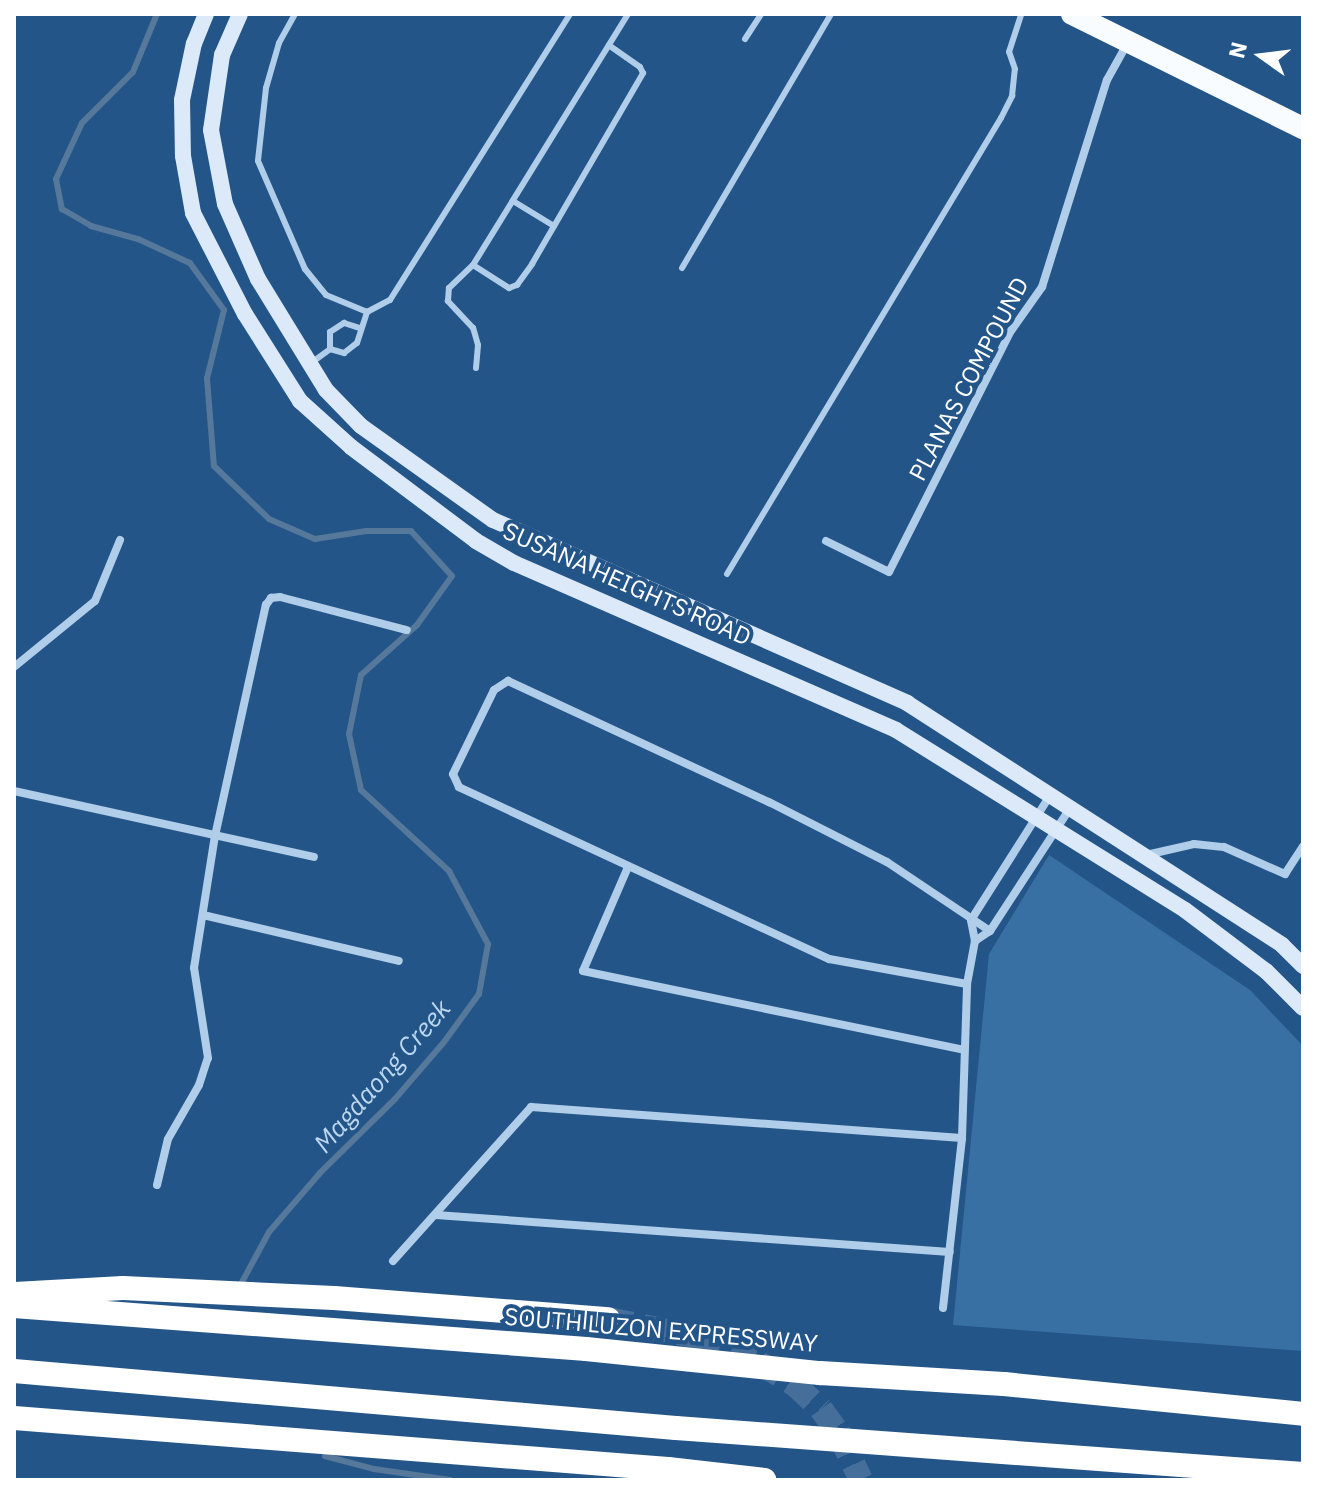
<!DOCTYPE html>
<html>
<head>
<meta charset="utf-8">
<style>
	body { margin:0 }
	#map { position:relative; width:1317px; height:1494px; overflow:hidden; background:#245588; font-family:"IBM Plex Sans",sans-serif }
	div>[style] { position:absolute }
	.green>* { inset:0; background:#3970a4 }
	.stream>* { height:6px; margin:-3px; padding:0 3px; transform-origin:3px; border-radius:3px; background:#56789a }
	.motorway-tunnel>* { height:24px; margin-top:-12px; transform-origin:0; background:repeating-linear-gradient(90deg,#456e9a 0 24px,transparent 0 36px) }
	.service>* { height:6px; margin:-3px; padding:0 3px; transform-origin:3px; border-radius:3px; background:#b0cde9 }
	.minor>* { height:8px; margin:-4px; padding:0 4px; transform-origin:4px; border-radius:4px; background:#b0cde9 }
	.secondary>* { height:16px; margin:-8px; padding:0 8px; transform-origin:8px; border-radius:8px; background:#dbe9f8 }
	.trunk>* { height:22px; margin:-11px; padding:0 11px; transform-origin:11px; border-radius:11px; background:#f9fcfe }
	.motorway>* { height:24px; margin:-12px; padding:0 12px; transform-origin:12px; border-radius:12px; background:#fff }
	span { translate:-50% -50%; white-space:nowrap; text-align:center; line-height:1.15; -webkit-text-stroke:8px #245588; paint-order:stroke }
	.street-label { font-size:24px; color:#fff }
	.water-label { font-size:26px; color:#bcd7f0; font-style:italic }
	.frame { position:absolute; inset:0; border:16px solid #fff; pointer-events:none }
	.north { position:absolute; left:1221px; top:16px; width:80px; height:80px; -webkit-text-stroke:6px #245588; paint-order:stroke; rotate:284deg; font-size:22px; font-weight:700; line-height:32px; text-align:center; color:#fff }
	.north::after { content:''; display:block; margin:auto; width:28px; height:36px; background:#fff; clip-path:polygon(50% 0,100% 100%,50% 72%,0 100%) }
</style>
</head>
<body>
<div id="map">
	<div class="green">
		<div style="clip-path:polygon(1049px 855px,1250px 990px,1303px 1046px,1303px 1351px,953px 1325px,989px 954px)"></div>
	</div>
	<div class="stream">
		<div style="left:157px;top:14px;width:63px;rotate:112.5deg"></div>
		<div style="left:133px;top:72px;width:72px;rotate:135deg"></div>
		<div style="left:82px;top:123px;width:62px;rotate:114.9deg"></div>
		<div style="left:56px;top:179px;width:31px;rotate:79deg"></div>
		<div style="left:62px;top:209px;width:34px;rotate:30deg"></div>
		<div style="left:91px;top:226px;width:49px;rotate:15.5deg"></div>
		<div style="left:138px;top:239px;width:57px;rotate:24.8deg"></div>
		<div style="left:190px;top:263px;width:58px;rotate:54.1deg"></div>
		<div style="left:224px;top:310px;width:70px;rotate:104deg"></div>
		<div style="left:207px;top:378px;width:88px;rotate:85.5deg"></div>
		<div style="left:214px;top:466px;width:76px;rotate:43.9deg"></div>
		<div style="left:269px;top:519px;width:50px;rotate:23.5deg"></div>
		<div style="left:315px;top:539px;width:52px;rotate:-8.9deg"></div>
		<div style="left:366px;top:531px;width:45px"></div>
		<div style="left:411px;top:531px;width:61px;rotate:47.7deg"></div>
		<div style="left:452px;top:576px;width:60px;rotate:125.5deg"></div>
		<div style="left:417px;top:625px;width:75px;rotate:138.2deg"></div>
		<div style="left:361px;top:675px;width:60px;rotate:101.5deg"></div>
		<div style="left:349px;top:734px;width:57px;rotate:77.9deg"></div>
		<div style="left:361px;top:790px;width:120px;rotate:42.6deg"></div>
		<div style="left:449px;top:871px;width:83px;rotate:61.9deg"></div>
		<div style="left:488px;top:944px;width:51px;rotate:100.2deg"></div>
		<div style="left:479px;top:994px;width:59px;rotate:126.1deg"></div>
		<div style="left:444px;top:1042px;width:75px;rotate:130.7deg"></div>
		<div style="left:395px;top:1099px;width:105px;rotate:135.4deg"></div>
		<div style="left:320px;top:1173px;width:78px;rotate:130.8deg"></div>
		<div style="left:269px;top:1232px;width:59px;rotate:118.3deg"></div>
		<div style="left:325px;top:1456px;width:51px;rotate:14.9deg"></div>
		<div style="left:374px;top:1469px;width:77px;rotate:8.2deg"></div>
	</div>
	<div class="motorway-tunnel">
		<div style="left:608px;top:1319px;width:92px;rotate:11.3deg"></div>
		<div style="left:698px;top:1337px;width:66px;rotate:23.1deg"></div>
		<div style="left:759px;top:1363px;width:41px;rotate:31deg"></div>
		<div style="left:794px;top:1384px;width:37px;rotate:43deg"></div>
		<div style="left:821px;top:1409px;width:29px;rotate:54deg"></div>
		<div style="left:838px;top:1432px;width:53px;rotate:64.4deg"></div>
	</div>
	<div class="service">
		<div style="left:295px;top:14px;width:33px;rotate:119deg"></div>
		<div style="left:279px;top:43px;width:47px;rotate:106.1deg"></div>
		<div style="left:266px;top:88px;width:73px;rotate:96.3deg"></div>
		<div style="left:258px;top:161px;width:118px;rotate:66.5deg"></div>
		<div style="left:305px;top:269px;width:33px;rotate:51deg"></div>
		<div style="left:326px;top:295px;width:44px;rotate:22.5deg"></div>
		<div style="left:367px;top:312px;width:26px;rotate:-28deg"></div>
		<div style="left:390px;top:300px;width:338px;rotate:-57.8deg"></div>
		<div style="left:745px;top:39px;width:30px;rotate:-57deg"></div>
		<div style="left:513px;top:201px;width:48px;rotate:31.4deg"></div>
		<div style="left:473px;top:265px;width:43px;rotate:32.6deg"></div>
		<div style="left:509px;top:288px;width:9px;rotate:-21deg"></div>
		<div style="left:517px;top:285px;width:26px;rotate:-54deg"></div>
		<div style="left:532px;top:264px;width:221px;rotate:-59.8deg"></div>
		<div style="left:643px;top:73px;width:7px;rotate:-117deg"></div>
		<div style="left:640px;top:67px;width:38px;rotate:-145deg"></div>
		<div style="left:682px;top:268px;width:294px;rotate:-59.6deg"></div>
		<div style="left:330px;top:349px;width:15px;rotate:16deg"></div>
		<div style="left:344px;top:353px;width:16px;rotate:-38deg"></div>
		<div style="left:357px;top:343px;width:33px;rotate:-72deg"></div>
		<div style="left:330px;top:349px;width:17px;rotate:-90deg"></div>
		<div style="left:330px;top:332px;width:17px;rotate:-33deg"></div>
		<div style="left:344px;top:323px;width:16px;rotate:18deg"></div>
		<div style="left:311px;top:363px;width:24px;rotate:-36deg"></div>
		<div style="left:476px;top:368px;width:23px;rotate:-85deg"></div>
		<div style="left:478px;top:345px;width:18px;rotate:-106deg"></div>
		<div style="left:473px;top:328px;width:37px;rotate:-133deg"></div>
		<div style="left:448px;top:301px;width:13px;rotate:-86deg"></div>
		<div style="left:449px;top:288px;width:33px;rotate:-44deg"></div>
		<div style="left:473px;top:265px;width:295px;rotate:-58.3deg"></div>
		<div style="left:727px;top:574px;width:532px;rotate:-59deg"></div>
		<div style="left:1001px;top:118px;width:25px;rotate:-63deg"></div>
		<div style="left:1012px;top:96px;width:27px;rotate:-84deg"></div>
		<div style="left:1015px;top:69px;width:18px;rotate:-109deg"></div>
		<div style="left:1009px;top:52px;width:40px;rotate:-72deg"></div>
	</div>
	<div class="minor">
		<div style="left:826px;top:541px;width:70px;rotate:26.2deg"></div>
		<div style="left:889px;top:572px;width:270px;rotate:-63.2deg"></div>
		<div style="left:1011px;top:331px;width:54px;rotate:-54.8deg"></div>
		<div style="left:1042px;top:287px;width:217px;rotate:-72.6deg"></div>
		<div style="left:1107px;top:80px;width:41px;rotate:-60.9deg"></div>
		<div style="left:14px;top:667px;width:104px;rotate:-39.2deg"></div>
		<div style="left:95px;top:601px;width:66px;rotate:-67.7deg"></div>
		<div style="left:14px;top:791px;width:307px;rotate:12.4deg"></div>
		<div style="left:1146px;top:855px;width:49px;rotate:-12.9deg"></div>
		<div style="left:1194px;top:844px;width:30px;rotate:6deg"></div>
		<div style="left:1224px;top:847px;width:67px;rotate:23.9deg"></div>
		<div style="left:1285px;top:874px;width:33px;rotate:-57deg"></div>
		<div style="left:628px;top:867px;width:113px;rotate:113.4deg"></div>
		<div style="left:583px;top:971px;width:388px;rotate:11.7deg"></div>
		<div style="left:203px;top:915px;width:201px;rotate:13.2deg"></div>
		<div style="left:975px;top:941px;width:18px;rotate:-34deg"></div>
		<div style="left:990px;top:931px;width:145px;rotate:-56.9deg"></div>
		<div style="left:967px;top:984px;width:140px;rotate:-169.7deg"></div>
		<div style="left:829px;top:959px;width:408px;rotate:-155.1deg"></div>
		<div style="left:459px;top:787px;width:14px;rotate:-115deg"></div>
		<div style="left:453px;top:774px;width:93px;rotate:-64deg"></div>
		<div style="left:494px;top:690px;width:17px;rotate:-33deg"></div>
		<div style="left:508px;top:681px;width:288px;rotate:24.9deg"></div>
		<div style="left:769px;top:802px;width:132px;rotate:27deg"></div>
		<div style="left:887px;top:862px;width:124px;rotate:33.8deg"></div>
		<div style="left:157px;top:1185px;width:47px;rotate:-76.6deg"></div>
		<div style="left:168px;top:1139px;width:62px;rotate:-60.1deg"></div>
		<div style="left:199px;top:1085px;width:28px;rotate:-72deg"></div>
		<div style="left:208px;top:1058px;width:91px;rotate:-98.8deg"></div>
		<div style="left:194px;top:968px;width:134px;rotate:-81deg"></div>
		<div style="left:215px;top:836px;width:237px;rotate:-77.6deg"></div>
		<div style="left:266px;top:605px;width:9px;rotate:-54deg"></div>
		<div style="left:271px;top:598px;width:9px;rotate:-6deg"></div>
		<div style="left:280px;top:597px;width:131px;rotate:14.6deg"></div>
		<div style="left:436px;top:1215px;width:515px;rotate:4.12deg"></div>
		<div style="left:393px;top:1261px;width:207px;rotate:-48.1deg"></div>
		<div style="left:531px;top:1107px;width:432px;rotate:4.1deg"></div>
		<div style="left:943px;top:1308px;width:171px;rotate:-83.6deg"></div>
		<div style="left:962px;top:1138px;width:154px;rotate:-88.1deg"></div>
		<div style="left:967px;top:984px;width:44px;rotate:-79.5deg"></div>
		<div style="left:975px;top:941px;width:21px;rotate:-101deg"></div>
		<div style="left:971px;top:920px;width:146px;rotate:-57.6deg"></div>
	</div>
	<div class="secondary">
		<div style="left:206px;top:14px;width:31px;rotate:112deg"></div>
		<div style="left:194px;top:43px;width:58px;rotate:101.9deg"></div>
		<div style="left:182px;top:100px;width:56px;rotate:89deg"></div>
		<div style="left:183px;top:156px;width:58px;rotate:80deg"></div>
		<div style="left:193px;top:213px;width:114px;rotate:62.8deg"></div>
		<div style="left:245px;top:314px;width:103px;rotate:57.7deg"></div>
		<div style="left:300px;top:401px;width:69px;rotate:42deg"></div>
		<div style="left:351px;top:447px;width:156px;rotate:36.9deg"></div>
		<div style="left:476px;top:541px;width:44px;rotate:30.1deg"></div>
		<div style="left:514px;top:563px;width:417px;rotate:23.6deg"></div>
		<div style="left:896px;top:730px;width:340px;rotate:31.9deg"></div>
		<div style="left:1185px;top:910px;width:101px;rotate:37deg"></div>
		<div style="left:1266px;top:971px;width:52px;rotate:45deg"></div>
		<div style="left:240px;top:14px;width:45px;rotate:113.7deg"></div>
		<div style="left:222px;top:55px;width:76px;rotate:98.3deg"></div>
		<div style="left:211px;top:130px;width:75px;rotate:79.3deg"></div>
		<div style="left:225px;top:204px;width:82px;rotate:66.3deg"></div>
		<div style="left:258px;top:279px;width:130px;rotate:58.5deg"></div>
		<div style="left:326px;top:390px;width:50px;rotate:45.8deg"></div>
		<div style="left:361px;top:426px;width:162px;rotate:35.5deg"></div>
		<div style="left:493px;top:520px;width:453px;rotate:23.8deg"></div>
		<div style="left:907px;top:703px;width:446px;rotate:32.8deg"></div>
		<div style="left:1282px;top:945px;width:30px;rotate:45deg"></div>
	</div>
	<div class="trunk">
		<div style="left:1072px;top:14px;width:258px;rotate:26.3deg"></div>
	</div>
	<div class="motorway">
		<div style="left:15px;top:1294px;width:108px;rotate:-3.2deg"></div>
		<div style="left:123px;top:1288px;width:211px;rotate:2.7deg"></div>
		<div style="left:334px;top:1298px;width:275px;rotate:4.4deg"></div>
		<div style="left:14px;top:1306px;width:574px;rotate:4.3deg"></div>
		<div style="left:586px;top:1349px;width:235px;rotate:5.9deg"></div>
		<div style="left:820px;top:1373px;width:184px;rotate:3.4deg"></div>
		<div style="left:1004px;top:1384px;width:301px;rotate:5.7deg"></div>
		<div style="left:14px;top:1371px;width:664px;rotate:4.92deg"></div>
		<div style="left:676px;top:1428px;width:629px;rotate:4.2deg"></div>
		<div style="left:14px;top:1418px;width:656px;rotate:4.46deg"></div>
		<div style="left:668px;top:1469px;width:97px;rotate:6.5deg"></div>
	</div>
	<div class="street-label">
		<span style="left:969px;top:379px;rotate:-62deg">PLANAS COMPOUND</span>
		<span style="left:627px;top:584px;rotate:24deg">SUSANA HEIGHTS ROAD</span>
		<span style="left:661px;top:1330px;rotate:5deg">SOUTH LUZON EXPRESSWAY</span>
	</div>
	<div class="water-label">
		<span style="left:382px;top:1076px;rotate:-49deg">Magdaong Creek</span>
	</div>
	<div class="frame"></div>
	<div class="north">N</div>
</div>
</body>
</html>
